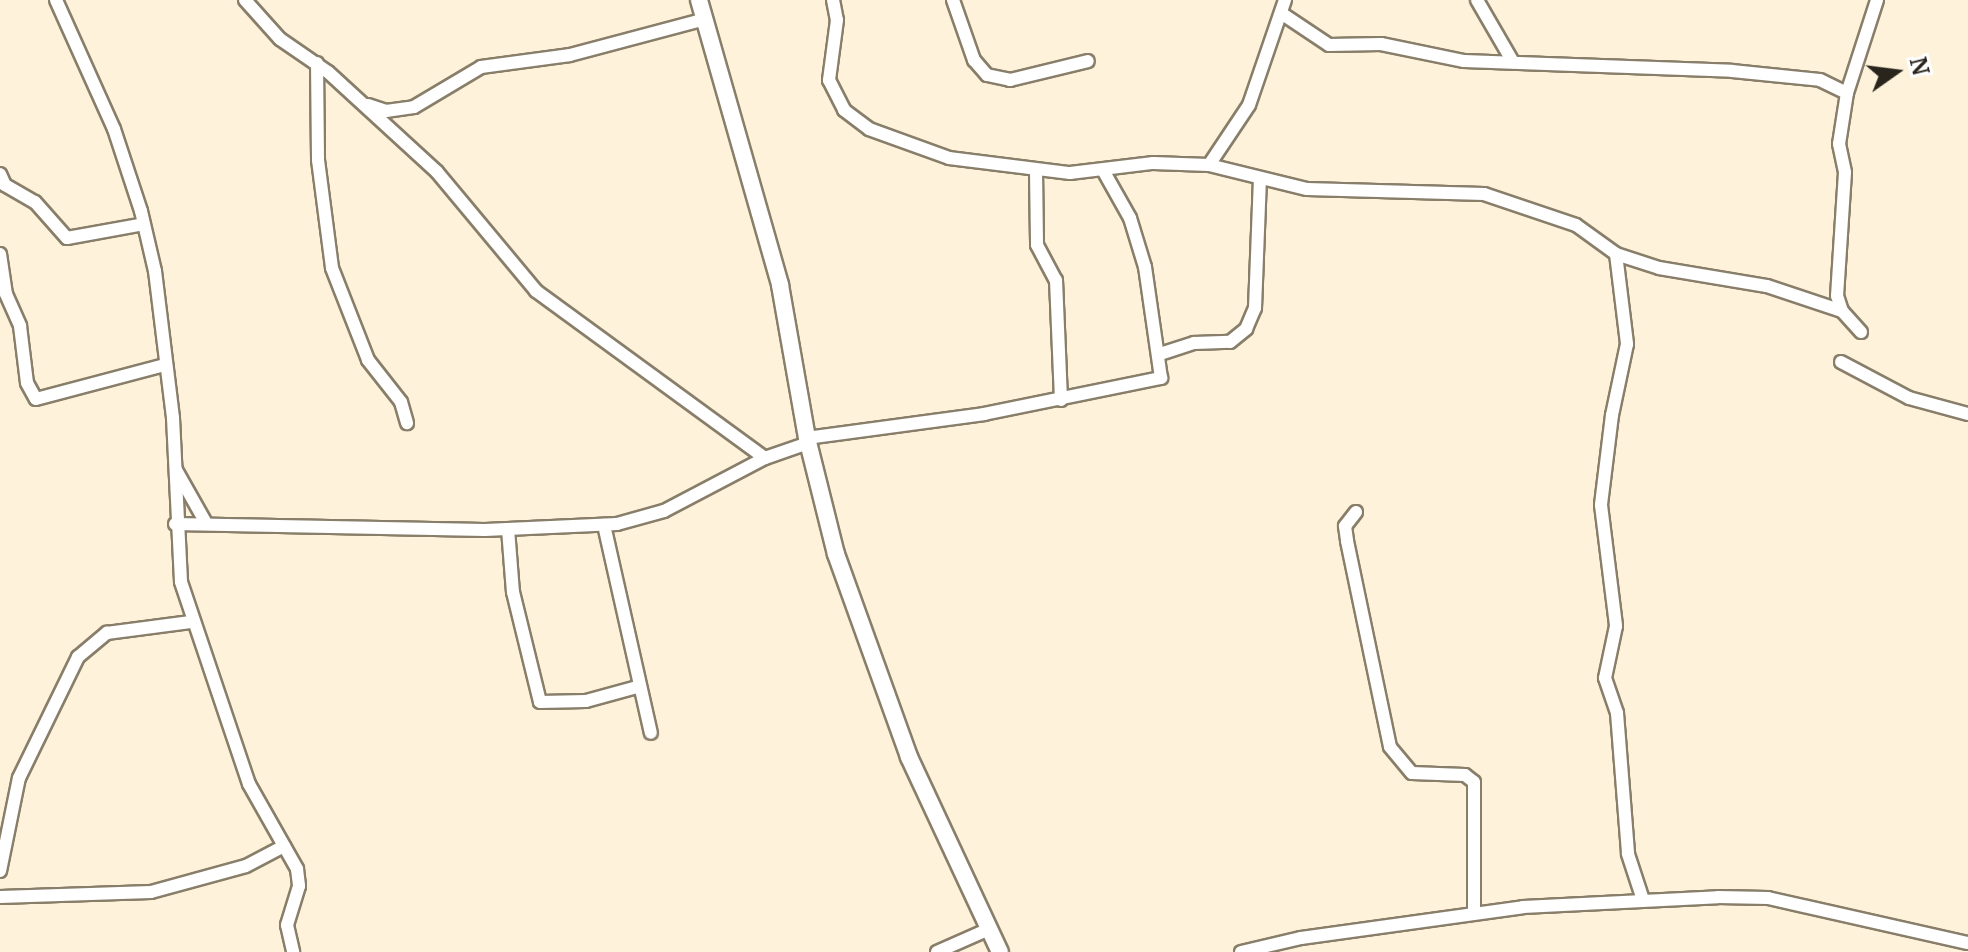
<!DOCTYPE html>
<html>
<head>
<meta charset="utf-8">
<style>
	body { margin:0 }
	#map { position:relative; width:1968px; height:952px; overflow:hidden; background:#fef2db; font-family:Merriweather,serif }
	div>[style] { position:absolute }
	.roads { filter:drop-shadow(2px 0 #887e69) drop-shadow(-2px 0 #887e69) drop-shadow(0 2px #887e69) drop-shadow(0 -2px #887e69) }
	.street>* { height:12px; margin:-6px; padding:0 6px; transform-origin:6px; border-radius:6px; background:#fff }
	.secondary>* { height:16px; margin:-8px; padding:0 8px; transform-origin:8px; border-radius:8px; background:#fff }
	span { translate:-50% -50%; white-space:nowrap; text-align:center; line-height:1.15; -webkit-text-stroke:8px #fff; paint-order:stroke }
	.north { position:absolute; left:1856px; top:32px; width:80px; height:80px; -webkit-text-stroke:6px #fff; paint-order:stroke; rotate:76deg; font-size:22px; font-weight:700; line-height:32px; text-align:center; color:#29251c }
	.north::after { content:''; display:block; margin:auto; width:28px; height:36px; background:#29251c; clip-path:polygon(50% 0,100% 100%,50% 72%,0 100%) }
</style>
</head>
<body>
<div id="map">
	<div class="roads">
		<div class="street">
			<div style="left:56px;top:0;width:141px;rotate:65.8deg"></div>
			<div style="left:114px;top:129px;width:86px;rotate:71.8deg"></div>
			<div style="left:141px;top:211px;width:62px;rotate:76.9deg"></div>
			<div style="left:155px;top:271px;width:148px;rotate:83deg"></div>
			<div style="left:173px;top:418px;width:164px;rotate:87.2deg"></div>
			<div style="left:181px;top:582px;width:213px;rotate:71.4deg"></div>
			<div style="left:249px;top:784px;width:98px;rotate:60.5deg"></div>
			<div style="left:297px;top:869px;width:17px;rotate:83deg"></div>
			<div style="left:299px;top:886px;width:41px;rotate:107.1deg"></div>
			<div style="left:287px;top:925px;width:28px;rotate:77deg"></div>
			<div style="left:245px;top:0;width:52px;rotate:48.1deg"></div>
			<div style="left:280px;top:39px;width:58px;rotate:34.5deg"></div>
			<div style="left:328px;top:72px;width:148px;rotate:42.5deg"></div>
			<div style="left:437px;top:172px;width:155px;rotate:50.2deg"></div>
			<div style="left:536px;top:291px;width:283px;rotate:36.1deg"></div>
			<div style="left:833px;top:0;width:20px;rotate:79deg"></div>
			<div style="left:837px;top:20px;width:61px;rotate:97.6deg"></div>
			<div style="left:829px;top:80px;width:34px;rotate:63deg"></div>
			<div style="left:844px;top:110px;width:31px;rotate:37deg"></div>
			<div style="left:869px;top:129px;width:85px;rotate:19.9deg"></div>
			<div style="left:949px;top:158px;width:122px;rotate:7.1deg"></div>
			<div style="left:1070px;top:173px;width:84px;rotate:-6.9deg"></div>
			<div style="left:1153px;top:163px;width:56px;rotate:2deg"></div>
			<div style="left:1209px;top:165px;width:101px;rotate:13.8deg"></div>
			<div style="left:1307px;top:189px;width:177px;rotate:1.6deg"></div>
			<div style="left:1484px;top:194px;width:97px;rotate:18.6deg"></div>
			<div style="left:1576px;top:225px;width:49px;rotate:35.9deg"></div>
			<div style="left:1616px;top:254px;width:45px;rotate:18deg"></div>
			<div style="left:1659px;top:268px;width:109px;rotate:9.5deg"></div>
			<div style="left:1767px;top:286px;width:79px;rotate:18.4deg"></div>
			<div style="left:953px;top:0;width:64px;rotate:70.7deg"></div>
			<div style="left:974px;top:60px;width:20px;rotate:49deg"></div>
			<div style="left:987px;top:75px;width:24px;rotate:12deg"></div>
			<div style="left:1010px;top:80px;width:80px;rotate:-13.7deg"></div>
			<div style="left:1477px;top:0;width:72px;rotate:59.9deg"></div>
			<div style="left:1284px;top:15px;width:54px;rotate:33.7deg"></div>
			<div style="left:1329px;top:45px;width:52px;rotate:-1.1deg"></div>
			<div style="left:1381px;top:44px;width:85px;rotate:11.6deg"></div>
			<div style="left:1464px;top:61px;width:268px;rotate:2.1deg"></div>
			<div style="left:1732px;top:71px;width:88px;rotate:5.8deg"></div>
			<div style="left:1820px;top:80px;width:30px;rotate:26deg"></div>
			<div style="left:317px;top:63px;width:97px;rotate:89.4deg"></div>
			<div style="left:318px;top:160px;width:109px;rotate:82.6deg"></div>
			<div style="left:332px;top:268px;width:99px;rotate:68.6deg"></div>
			<div style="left:368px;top:360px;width:53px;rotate:51.8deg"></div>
			<div style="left:401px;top:402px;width:22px;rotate:74deg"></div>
			<div style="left:368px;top:105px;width:19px;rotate:18deg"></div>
			<div style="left:386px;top:111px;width:28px;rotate:-8deg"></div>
			<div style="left:414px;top:107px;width:78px;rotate:-30.8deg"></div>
			<div style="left:481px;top:67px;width:90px;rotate:-7.7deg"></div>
			<div style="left:570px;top:55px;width:140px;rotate:-14.9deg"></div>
			<div style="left:1209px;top:165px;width:72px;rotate:-56.3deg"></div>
			<div style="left:1249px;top:105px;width:111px;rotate:-71.1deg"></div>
			<div style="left:1036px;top:171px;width:74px;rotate:89.2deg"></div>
			<div style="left:1037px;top:245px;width:40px;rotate:62deg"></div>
			<div style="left:1056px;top:280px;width:120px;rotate:87.6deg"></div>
			<div style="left:0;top:174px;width:12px;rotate:66deg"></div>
			<div style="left:5px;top:185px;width:34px;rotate:30deg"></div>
			<div style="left:35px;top:202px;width:48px;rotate:48.4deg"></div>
			<div style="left:67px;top:238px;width:78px;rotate:-10.3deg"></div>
			<div style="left:0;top:254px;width:40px;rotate:81.5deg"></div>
			<div style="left:6px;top:294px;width:35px;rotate:66deg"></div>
			<div style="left:20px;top:326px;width:57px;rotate:83deg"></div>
			<div style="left:27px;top:383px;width:18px;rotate:61deg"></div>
			<div style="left:36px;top:399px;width:133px;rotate:-14.8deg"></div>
			<div style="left:1616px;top:254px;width:91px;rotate:83deg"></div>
			<div style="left:1627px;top:344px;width:73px;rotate:101.9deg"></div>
			<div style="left:1612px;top:415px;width:91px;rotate:97deg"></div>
			<div style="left:1601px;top:505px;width:122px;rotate:82.9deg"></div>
			<div style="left:1616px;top:626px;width:53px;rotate:101.9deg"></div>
			<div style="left:1605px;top:678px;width:37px;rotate:71deg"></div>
			<div style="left:1617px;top:713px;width:141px;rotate:85.5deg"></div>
			<div style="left:1628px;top:854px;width:48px;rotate:71.9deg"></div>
			<div style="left:1861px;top:332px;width:28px;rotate:-132deg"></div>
			<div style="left:1842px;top:311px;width:16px;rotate:-108deg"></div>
			<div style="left:1837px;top:296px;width:124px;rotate:-86.3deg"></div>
			<div style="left:1845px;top:172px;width:29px;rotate:-102deg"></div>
			<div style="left:1839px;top:144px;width:52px;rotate:-81.1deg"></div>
			<div style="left:1847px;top:93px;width:98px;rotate:-72.1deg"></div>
			<div style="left:1160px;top:354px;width:36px;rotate:-18deg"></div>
			<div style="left:1194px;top:343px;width:36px;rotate:-2deg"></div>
			<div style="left:1230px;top:342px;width:21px;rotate:-39deg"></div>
			<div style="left:1246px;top:329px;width:23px;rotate:-67deg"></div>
			<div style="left:1255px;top:308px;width:130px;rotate:-87.8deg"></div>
			<div style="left:1841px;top:362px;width:77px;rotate:27.9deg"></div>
			<div style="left:1909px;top:398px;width:61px;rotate:15.2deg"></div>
			<div style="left:807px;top:438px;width:179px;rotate:-7.7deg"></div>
			<div style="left:984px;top:414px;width:181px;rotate:-11.5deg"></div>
			<div style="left:1161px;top:378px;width:112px;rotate:-98.2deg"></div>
			<div style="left:1145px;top:267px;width:51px;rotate:-107deg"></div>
			<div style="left:1130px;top:218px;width:55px;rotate:-119.4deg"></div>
			<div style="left:176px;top:470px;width:61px;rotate:60.5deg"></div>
			<div style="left:1356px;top:512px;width:18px;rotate:128deg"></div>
			<div style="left:1345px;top:526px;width:15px;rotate:82deg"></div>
			<div style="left:1347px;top:541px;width:210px;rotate:78.2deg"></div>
			<div style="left:1390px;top:747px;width:34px;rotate:50deg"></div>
			<div style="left:1412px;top:773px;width:53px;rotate:2.2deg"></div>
			<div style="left:1465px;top:775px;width:11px;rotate:38deg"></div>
			<div style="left:1474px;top:782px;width:131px;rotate:90deg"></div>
			<div style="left:175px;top:524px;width:310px;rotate:1.1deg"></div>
			<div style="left:485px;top:530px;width:132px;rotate:-2.6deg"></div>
			<div style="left:617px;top:524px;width:49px;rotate:-15.5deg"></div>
			<div style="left:664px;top:511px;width:114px;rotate:-27.7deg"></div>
			<div style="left:765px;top:458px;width:46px;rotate:-19.2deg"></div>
			<div style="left:604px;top:525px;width:213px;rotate:77.3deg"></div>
			<div style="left:508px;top:529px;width:63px;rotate:85.5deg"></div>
			<div style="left:513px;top:592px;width:113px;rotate:76.2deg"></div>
			<div style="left:540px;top:702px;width:46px;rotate:-1.2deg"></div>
			<div style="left:586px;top:701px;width:53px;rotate:-15.4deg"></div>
			<div style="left:0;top:871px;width:95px;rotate:-78.5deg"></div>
			<div style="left:19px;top:778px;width:135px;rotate:-64deg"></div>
			<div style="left:78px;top:657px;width:38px;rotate:-40deg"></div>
			<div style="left:107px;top:633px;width:84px;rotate:-7.5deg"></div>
			<div style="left:0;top:897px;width:151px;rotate:-1.9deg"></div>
			<div style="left:151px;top:892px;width:98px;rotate:-15.3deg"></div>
			<div style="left:246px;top:866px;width:43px;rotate:-27.8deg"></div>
			<div style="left:937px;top:952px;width:57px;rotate:-23.9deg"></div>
			<div style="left:1241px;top:952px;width:62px;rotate:-13.1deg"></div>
			<div style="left:1301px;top:938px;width:224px;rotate:-7.9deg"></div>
			<div style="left:1523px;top:907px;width:195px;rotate:-2.9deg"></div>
			<div style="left:1718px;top:897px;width:50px;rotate:1.1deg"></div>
			<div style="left:1768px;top:898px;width:205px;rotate:12.7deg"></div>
		</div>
		<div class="secondary">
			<div style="left:699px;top:0;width:296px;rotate:74.1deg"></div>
			<div style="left:780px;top:285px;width:155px;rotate:80deg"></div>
			<div style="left:807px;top:438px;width:120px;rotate:76deg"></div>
			<div style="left:836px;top:554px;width:216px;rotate:70.2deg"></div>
			<div style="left:909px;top:757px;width:215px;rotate:65deg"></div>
		</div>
	</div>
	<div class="north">N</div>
</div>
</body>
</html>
